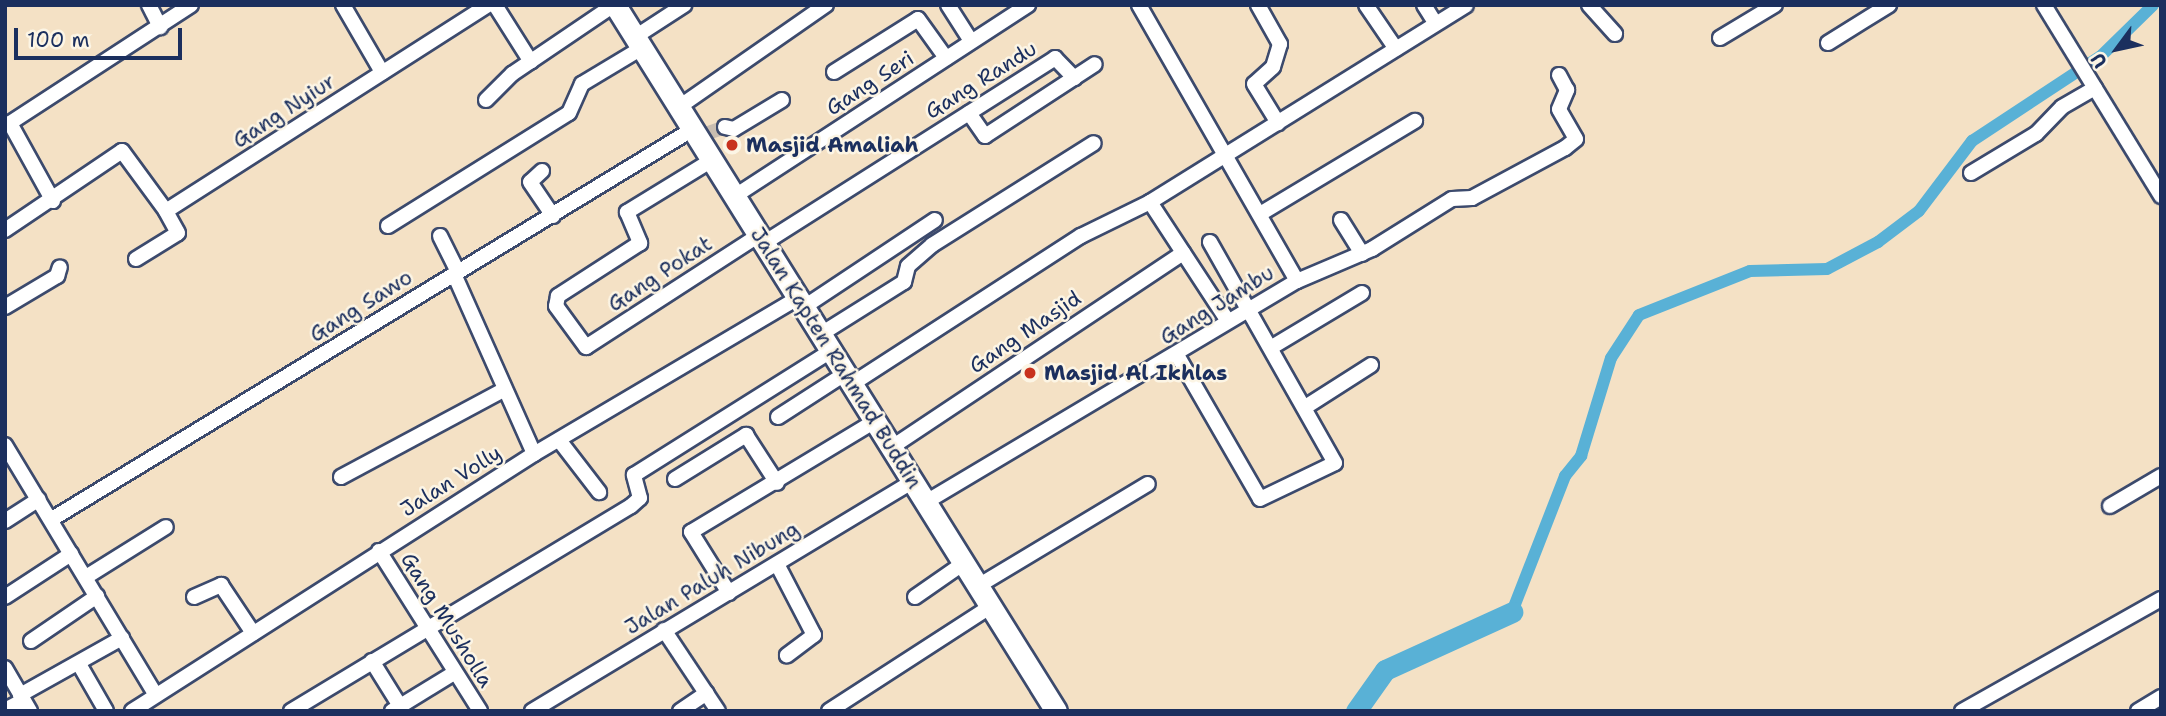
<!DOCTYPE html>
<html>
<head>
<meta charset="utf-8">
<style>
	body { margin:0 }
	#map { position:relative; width:2166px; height:716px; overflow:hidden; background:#f4e1c5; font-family:"Shantell Sans",sans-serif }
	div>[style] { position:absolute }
	.canal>* { height:12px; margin:-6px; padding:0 6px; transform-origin:6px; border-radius:6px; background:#59b1d6 }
	.river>* { height:21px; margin:-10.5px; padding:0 10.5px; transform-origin:10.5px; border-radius:10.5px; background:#59b1d6 }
	.minor-tunnel>* { height:14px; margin-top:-7px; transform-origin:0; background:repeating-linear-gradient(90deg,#c9bdb0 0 14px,transparent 0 21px) }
	.roads { filter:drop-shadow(2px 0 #3c4a6d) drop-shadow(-2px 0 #3c4a6d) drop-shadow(0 2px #3c4a6d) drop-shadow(0 -2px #3c4a6d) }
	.minor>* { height:14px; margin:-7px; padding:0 7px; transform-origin:7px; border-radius:7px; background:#fff }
	.primary>* { height:21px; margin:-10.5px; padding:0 10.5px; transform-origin:10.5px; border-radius:10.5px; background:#fff }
	.dots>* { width:19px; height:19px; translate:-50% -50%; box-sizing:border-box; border:4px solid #fcf5e5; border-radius:50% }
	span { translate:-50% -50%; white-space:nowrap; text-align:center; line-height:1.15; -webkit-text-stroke:5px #fcf5e5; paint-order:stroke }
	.street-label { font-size:21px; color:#1b2f5e }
	.poi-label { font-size:21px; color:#1b2f5e; font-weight:700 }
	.left { translate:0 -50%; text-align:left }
	.frame { position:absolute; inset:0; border:7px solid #1b2f5e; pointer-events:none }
	.north { position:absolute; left:2082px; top:14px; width:70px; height:70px; -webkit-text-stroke:5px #fcf5e5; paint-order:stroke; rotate:237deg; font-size:19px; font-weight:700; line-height:28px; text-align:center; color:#1b2f5e }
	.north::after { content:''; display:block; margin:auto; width:24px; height:32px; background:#1b2f5e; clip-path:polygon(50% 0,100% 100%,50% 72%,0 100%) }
	.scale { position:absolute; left:14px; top:28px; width:168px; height:32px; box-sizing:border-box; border:4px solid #1b2f5e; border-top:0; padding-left:9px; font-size:21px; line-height:24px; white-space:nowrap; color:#1b2f5e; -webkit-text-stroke:5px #fcf5e5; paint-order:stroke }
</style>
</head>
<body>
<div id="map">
	<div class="canal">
		<div style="left:1512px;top:612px;width:146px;rotate:-68.7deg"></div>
		<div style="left:1565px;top:476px;width:26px;rotate:-51deg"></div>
		<div style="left:1581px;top:456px;width:102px;rotate:-73deg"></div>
		<div style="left:1611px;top:358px;width:51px;rotate:-56.9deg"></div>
		<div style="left:1639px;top:315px;width:119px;rotate:-21.6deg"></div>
		<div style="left:1750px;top:271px;width:77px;rotate:-1.5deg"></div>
		<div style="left:1827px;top:269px;width:58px;rotate:-27.9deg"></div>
		<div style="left:1878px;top:242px;width:51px;rotate:-37.1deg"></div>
		<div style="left:1919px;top:211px;width:88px;rotate:-52.9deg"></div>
		<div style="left:1972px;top:141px;width:154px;rotate:-33.4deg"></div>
		<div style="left:2101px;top:56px;width:73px;rotate:-44.4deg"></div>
	</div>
	<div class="river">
		<div style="left:1356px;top:711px;width:50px;rotate:-54.7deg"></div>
		<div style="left:1385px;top:670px;width:140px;rotate:-24.5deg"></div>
	</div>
	<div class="minor-tunnel">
		<div style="left:708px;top:133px;width:18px;rotate:-19deg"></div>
	</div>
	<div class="roads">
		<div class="minor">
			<div style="left:149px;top:5px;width:25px;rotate:63deg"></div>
			<div style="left:343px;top:5px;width:78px;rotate:59.8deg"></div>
			<div style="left:495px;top:5px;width:67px;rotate:57.7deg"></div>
			<div style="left:948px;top:5px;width:43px;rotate:57.4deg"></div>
			<div style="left:1139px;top:5px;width:318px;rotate:60.2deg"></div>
			<div style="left:1258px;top:5px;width:45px;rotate:60.6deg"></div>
			<div style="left:1280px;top:44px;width:24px;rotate:107deg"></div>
			<div style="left:1273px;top:67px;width:25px;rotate:138deg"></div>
			<div style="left:1254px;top:84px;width:46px;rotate:58.4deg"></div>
			<div style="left:1366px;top:5px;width:53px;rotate:55.7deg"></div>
			<div style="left:1424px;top:5px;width:22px;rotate:58deg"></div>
			<div style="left:1589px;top:5px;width:39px;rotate:48deg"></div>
			<div style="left:2044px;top:5px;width:224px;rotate:58.5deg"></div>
			<div style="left:635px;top:37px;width:59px;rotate:-33.1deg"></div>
			<div style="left:1720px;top:38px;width:64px;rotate:-31deg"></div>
			<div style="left:1828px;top:43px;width:72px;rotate:-31.9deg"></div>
			<div style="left:834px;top:72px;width:99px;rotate:-32.2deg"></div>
			<div style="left:918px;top:19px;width:48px;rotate:54.3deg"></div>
			<div style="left:486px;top:100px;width:37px;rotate:-45deg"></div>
			<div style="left:512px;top:74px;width:123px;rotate:-34.1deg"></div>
			<div style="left:679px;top:107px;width:179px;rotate:-34.8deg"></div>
			<div style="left:969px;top:113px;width:28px;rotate:55deg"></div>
			<div style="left:985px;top:136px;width:131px;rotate:-33.2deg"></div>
			<div style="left:725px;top:127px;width:9px;rotate:13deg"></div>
			<div style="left:734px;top:129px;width:56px;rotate:-31.1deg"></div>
			<div style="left:712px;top:160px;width:100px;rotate:148.5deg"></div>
			<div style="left:627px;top:212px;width:34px;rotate:67deg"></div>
			<div style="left:640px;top:243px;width:98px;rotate:147.1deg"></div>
			<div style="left:558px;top:296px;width:10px;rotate:101deg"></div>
			<div style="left:556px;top:306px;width:51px;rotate:53.8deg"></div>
			<div style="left:586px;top:347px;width:206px;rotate:-32.9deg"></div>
			<div style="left:542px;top:171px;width:16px;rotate:137deg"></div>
			<div style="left:530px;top:182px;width:41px;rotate:55.9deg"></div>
			<div style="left:1971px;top:173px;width:76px;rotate:-31deg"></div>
			<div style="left:2036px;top:134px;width:37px;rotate:-46deg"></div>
			<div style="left:2062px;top:107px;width:38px;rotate:-30deg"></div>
			<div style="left:735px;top:196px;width:350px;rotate:-33.1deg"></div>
			<div style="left:53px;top:201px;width:89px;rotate:-118.9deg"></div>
			<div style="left:10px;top:123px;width:216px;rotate:-33.1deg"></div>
			<div style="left:1150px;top:202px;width:142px;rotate:56.8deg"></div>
			<div style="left:1260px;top:214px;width:181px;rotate:-31deg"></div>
			<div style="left:1341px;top:220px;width:40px;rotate:58deg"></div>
			<div style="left:388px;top:226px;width:213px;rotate:-32deg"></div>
			<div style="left:569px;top:113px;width:32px;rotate:-66deg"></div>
			<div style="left:582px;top:84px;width:70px;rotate:-31deg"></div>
			<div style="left:5px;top:230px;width:141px;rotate:-34deg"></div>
			<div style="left:122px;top:151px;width:74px;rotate:53.7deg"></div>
			<div style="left:440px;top:236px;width:40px;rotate:63.4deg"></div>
			<div style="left:764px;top:243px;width:345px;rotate:-32.4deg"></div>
			<div style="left:1055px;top:58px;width:28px;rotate:46deg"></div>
			<div style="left:136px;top:259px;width:49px;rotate:-31.8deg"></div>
			<div style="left:178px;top:233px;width:25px;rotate:-119deg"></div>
			<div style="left:166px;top:211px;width:382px;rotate:-32.6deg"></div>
			<div style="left:454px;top:274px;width:197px;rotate:66deg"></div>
			<div style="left:5px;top:307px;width:61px;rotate:-30.8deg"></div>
			<div style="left:57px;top:276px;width:9px;rotate:-72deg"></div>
			<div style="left:804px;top:307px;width:157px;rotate:-33.6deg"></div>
			<div style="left:821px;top:334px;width:98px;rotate:-32.1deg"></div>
			<div style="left:904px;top:282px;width:16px;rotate:-76deg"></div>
			<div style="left:908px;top:266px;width:32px;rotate:-41deg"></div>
			<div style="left:932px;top:245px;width:191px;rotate:-32.2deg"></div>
			<div style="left:1272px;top:347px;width:105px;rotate:-31deg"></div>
			<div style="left:1177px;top:355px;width:166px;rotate:60deg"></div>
			<div style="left:1260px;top:499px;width:83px;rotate:-25.6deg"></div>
			<div style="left:1335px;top:463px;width:254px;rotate:-119.5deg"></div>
			<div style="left:852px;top:384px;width:273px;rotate:-32.9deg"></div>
			<div style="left:1081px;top:236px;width:77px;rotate:-26.2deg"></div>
			<div style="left:1150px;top:202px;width:372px;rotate:-31.9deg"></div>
			<div style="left:1307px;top:406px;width:76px;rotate:-32.6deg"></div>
			<div style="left:778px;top:417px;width:81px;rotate:-32.9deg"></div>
			<div style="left:559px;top:440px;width:66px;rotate:52.4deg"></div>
			<div style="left:5px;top:445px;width:292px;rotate:58.9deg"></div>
			<div style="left:892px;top:447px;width:350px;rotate:-33.7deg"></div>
			<div style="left:341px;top:477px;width:184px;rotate:-28.2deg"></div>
			<div style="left:675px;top:479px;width:84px;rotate:-31.8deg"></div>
			<div style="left:746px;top:435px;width:57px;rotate:57.1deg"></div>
			<div style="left:926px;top:502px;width:432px;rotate:-30.8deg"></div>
			<div style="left:1297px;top:281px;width:82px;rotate:-23.1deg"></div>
			<div style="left:1372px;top:249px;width:94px;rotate:-32deg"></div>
			<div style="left:1452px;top:199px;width:20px;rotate:-3deg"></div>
			<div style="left:1472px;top:198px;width:106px;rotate:-28.3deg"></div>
			<div style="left:1565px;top:148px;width:14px;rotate:-39deg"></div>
			<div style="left:1576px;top:139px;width:34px;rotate:-120deg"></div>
			<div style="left:1559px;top:109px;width:21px;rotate:-67deg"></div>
			<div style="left:1567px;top:90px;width:17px;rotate:-118deg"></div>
			<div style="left:2110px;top:506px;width:59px;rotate:-30.5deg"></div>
			<div style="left:52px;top:519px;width:750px;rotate:-31.32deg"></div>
			<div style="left:5px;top:521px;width:40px;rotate:-32.9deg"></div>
			<div style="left:379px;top:551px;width:189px;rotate:57.7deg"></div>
			<div style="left:777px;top:564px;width:80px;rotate:62.5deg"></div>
			<div style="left:814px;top:635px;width:34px;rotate:143deg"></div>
			<div style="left:86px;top:577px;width:94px;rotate:-32deg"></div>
			<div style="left:978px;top:586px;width:198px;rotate:-31deg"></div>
			<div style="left:729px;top:593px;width:72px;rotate:-121.9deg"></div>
			<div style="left:691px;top:532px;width:215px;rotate:-31.1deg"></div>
			<div style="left:5px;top:597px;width:79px;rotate:-33.1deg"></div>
			<div style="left:194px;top:597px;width:30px;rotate:-24deg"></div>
			<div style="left:221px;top:585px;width:58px;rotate:56.3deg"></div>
			<div style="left:915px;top:597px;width:60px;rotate:-34.8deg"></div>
			<div style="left:664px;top:630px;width:97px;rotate:56.3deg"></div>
			<div style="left:31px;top:641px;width:80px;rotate:-34.3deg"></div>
			<div style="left:372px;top:661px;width:53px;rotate:58.1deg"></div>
			<div style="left:79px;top:664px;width:54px;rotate:60.1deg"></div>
			<div style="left:5px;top:668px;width:50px;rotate:59.8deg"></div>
			<div style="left:20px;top:695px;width:117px;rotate:-29.2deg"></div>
			<div style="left:5px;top:710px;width:21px;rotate:-28deg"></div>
			<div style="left:132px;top:711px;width:477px;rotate:-32.6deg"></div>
			<div style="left:534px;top:454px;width:307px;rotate:-30.6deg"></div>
			<div style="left:291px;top:711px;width:397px;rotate:-31.1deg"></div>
			<div style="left:631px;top:506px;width:12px;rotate:-42deg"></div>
			<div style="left:640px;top:498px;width:24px;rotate:-105deg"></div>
			<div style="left:634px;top:475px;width:233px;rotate:-32.2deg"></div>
			<div style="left:392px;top:711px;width:73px;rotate:-31.5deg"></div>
			<div style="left:532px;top:711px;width:445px;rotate:-31.1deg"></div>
			<div style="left:680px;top:711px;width:32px;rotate:-34deg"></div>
			<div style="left:829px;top:711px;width:193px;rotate:-32.9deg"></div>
			<div style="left:1962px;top:711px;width:228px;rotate:-29.4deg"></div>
			<div style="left:2138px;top:711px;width:27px;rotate:-31deg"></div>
		</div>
		<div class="primary">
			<div style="left:615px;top:5px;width:832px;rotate:58.01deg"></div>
		</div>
	</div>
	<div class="dots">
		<div style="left:732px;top:145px;background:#c8321e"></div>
		<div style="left:1030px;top:373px;background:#c8321e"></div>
	</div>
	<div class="street-label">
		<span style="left:981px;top:80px;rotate:-32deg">Gang Randu</span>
		<span style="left:870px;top:83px;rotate:-33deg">Gang Seri</span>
		<span style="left:284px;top:111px;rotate:-33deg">Gang Nyiur</span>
		<span style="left:660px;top:274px;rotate:-33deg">Gang Pokat</span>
		<span style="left:1217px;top:305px;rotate:-32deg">Gang Jambu</span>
		<span style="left:361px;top:306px;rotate:-32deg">Gang Sawo</span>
		<span style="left:1025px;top:332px;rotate:-34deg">Gang Masjid</span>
		<span style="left:836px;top:358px;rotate:58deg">Jalan Kapten Rahmad Buddin</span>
		<span style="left:451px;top:481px;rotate:-32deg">Jalan Volly</span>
		<span style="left:712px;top:578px;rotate:-31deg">Jalan Paluh Nibung</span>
		<span style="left:447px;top:620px;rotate:58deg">Gang Musholla</span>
	</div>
	<div class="poi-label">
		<span class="left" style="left:746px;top:145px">Masjid Amaliah</span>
		<span class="left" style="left:1044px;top:373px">Masjid Al Ikhlas</span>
	</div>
	<div class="frame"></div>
	<div class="north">U</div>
	<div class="scale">100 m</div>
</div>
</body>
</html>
